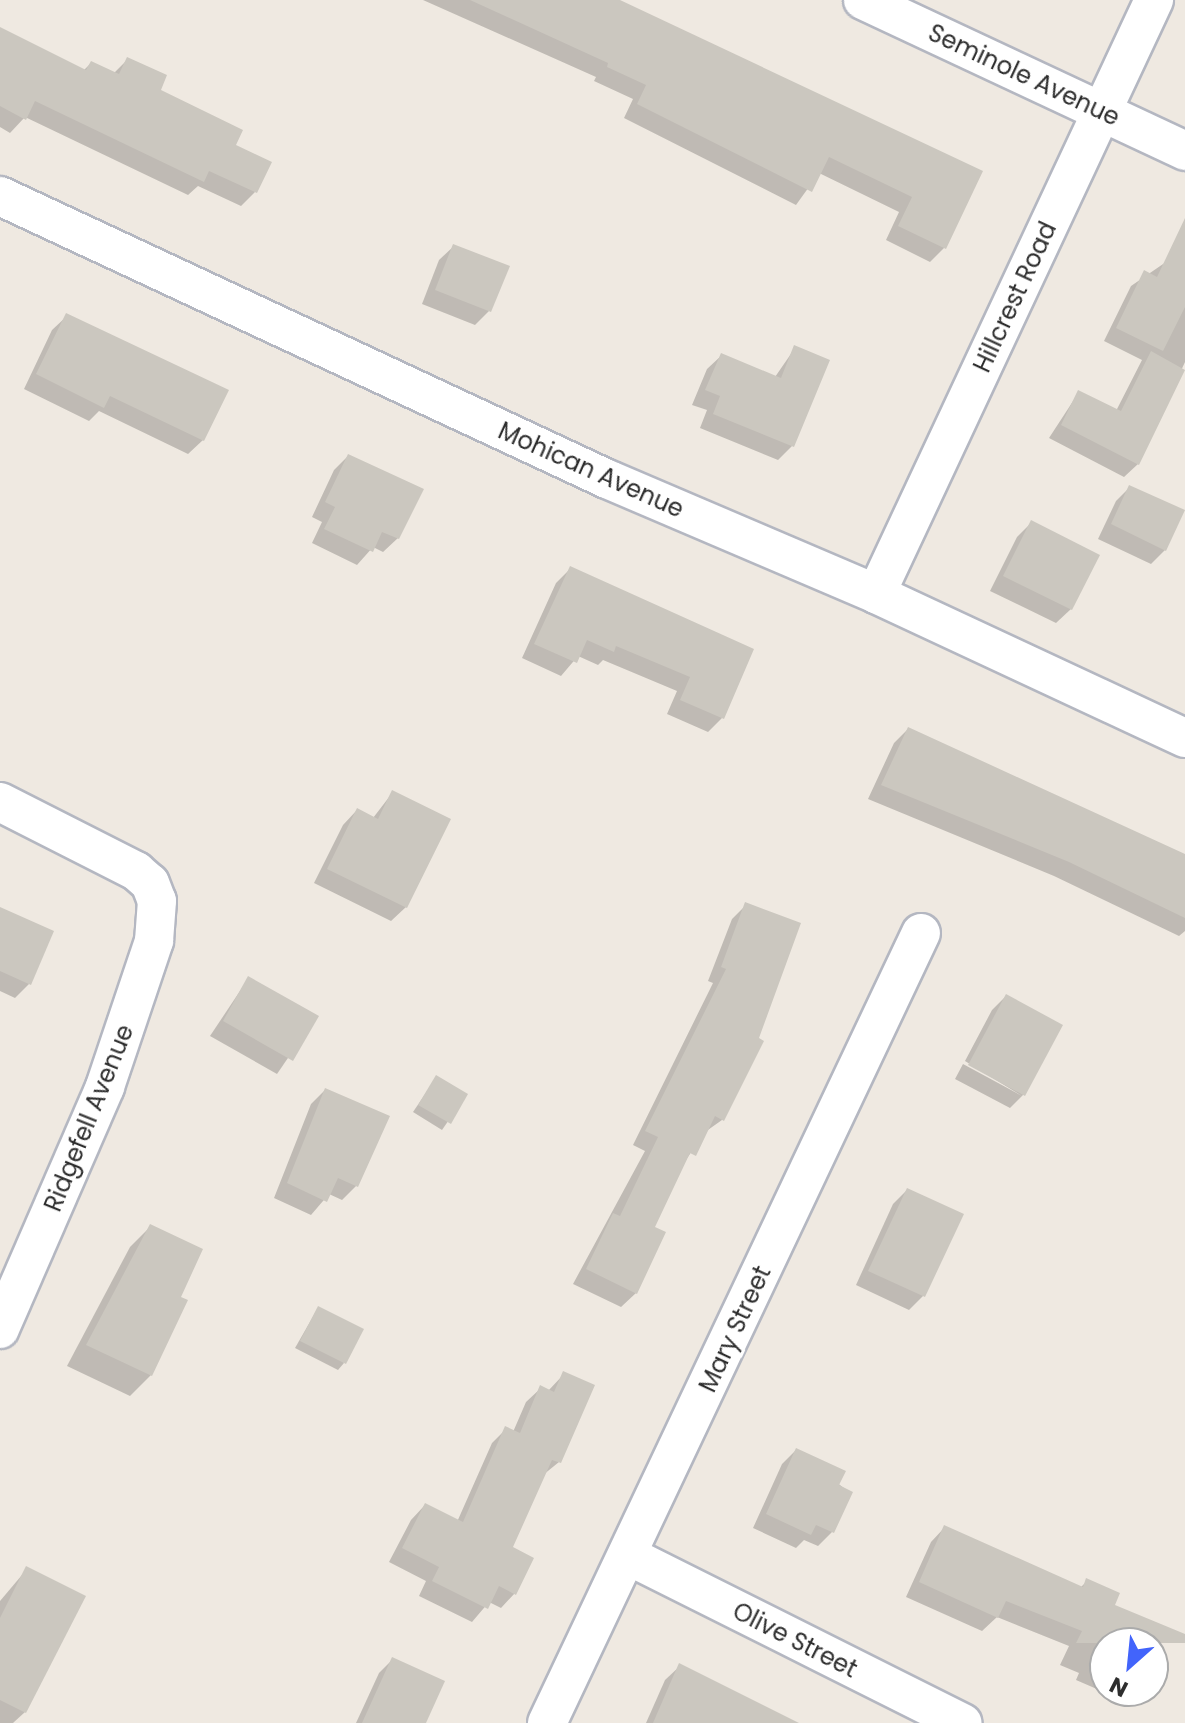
<!DOCTYPE html>
<html>
<head>
<meta charset="utf-8">
<style>
	body { margin:0 }
	#map { position:relative; width:1185px; height:1723px; overflow:hidden; background:#efe9e1; font-family:Poppins,sans-serif }
	div>[style] { position:absolute }
	.shadow>* { inset:0; background:#0003 }
	.building>* { inset:0; background:#cbc7bf }
	.roads { filter:drop-shadow(2px 0 #b4b7c1) drop-shadow(-2px 0 #b4b7c1) drop-shadow(0 2px #b4b7c1) drop-shadow(0 -2px #b4b7c1) }
	.street>* { height:38px; margin:-19px; padding:0 19px; transform-origin:19px; border-radius:19px; background:#fff }
	span { translate:-50% -50%; white-space:nowrap; text-align:center; line-height:1.15; -webkit-text-stroke:6px #fff; paint-order:stroke }
	.street-label { font-size:24px; color:#2e2e2e }
	.north { position:absolute; left:1089px; top:1627px; width:80px; height:80px; box-sizing:border-box; background:#fff; border:2px solid #ababab; border-radius:50%; rotate:207deg; font-size:22px; font-weight:700; line-height:32px; text-align:center; color:#2e2e2e }
	.north::after { content:''; display:block; margin:auto; width:28px; height:36px; background:#4264fb; clip-path:polygon(50% 0,100% 100%,50% 72%,0 100%) }
</style>
</head>
<body>
<div id="map">
	<div class="shadow">
		<div style="clip-path:polygon(423px 0,612px 0,980px 172px,944px 248px,930px 262px,886px 240px,899px 212px,819px 173px,796px 205px,624px 118px,633px 99px,594px 81px,596px 77px)"></div>
		<div style="clip-path:polygon(0 29px,84px 70px,91px 63px,113px 74px,127px 60px,158px 91px,234px 146px,255px 192px,241px 206px,198px 186px,188px 195px,25px 117px,10px 133px,0 127px)"></div>
		<div style="clip-path:polygon(454px 246px,489px 311px,475px 325px,422px 304px,439px 260px)"></div>
		<div style="clip-path:polygon(1166px 262px,1185px 272px,1185px 362px,1138px 464px,1124px 477px,1049px 438px,1079px 392px,1116px 411px,1142px 360px,1104px 341px,1131px 286px)"></div>
		<div style="clip-path:polygon(67px 316px,203px 440px,188px 454px,99px 411px,89px 421px,24px 389px,52px 330px)"></div>
		<div style="clip-path:polygon(795px 348px,792px 446px,778px 460px,700px 428px,707px 410px,692px 405px,707px 369px,722px 355px,775px 377px)"></div>
		<div style="clip-path:polygon(348px 456px,398px 538px,383px 552px,373px 547px,357px 565px,312px 543px,322px 522px,312px 517px,334px 470px)"></div>
		<div style="clip-path:polygon(1130px 487px,1165px 550px,1151px 564px,1098px 539px,1116px 501px)"></div>
		<div style="clip-path:polygon(1031px 523px,1071px 609px,1056px 623px,990px 591px,1017px 537px)"></div>
		<div style="clip-path:polygon(571px 568px,752px 650px,722px 718px,708px 732px,667px 714px,677px 691px,603px 660px,598px 665px,578px 656px,561px 676px,522px 658px,556px 583px)"></div>
		<div style="clip-path:polygon(908px 729px,1185px 857px,1185px 931px,1179px 936px,1054px 876px,868px 799px,894px 743px)"></div>
		<div style="clip-path:polygon(393px 792px,406px 907px,391px 921px,314px 883px,343px 825px,357px 810px,373px 818px)"></div>
		<div style="clip-path:polygon(746px 905px,722px 1120px,705px 1132px,681px 1167px,652px 1228px,636px 1293px,621px 1307px,573px 1284px,645px 1151px,633px 1145px,713px 983px,708px 981px,732px 919px)"></div>
		<div style="clip-path:polygon(0 909px,29px 984px,15px 998px,0 991px)"></div>
		<div style="clip-path:polygon(248px 979px,316px 1017px,277px 1074px,210px 1036px)"></div>
		<div style="clip-path:polygon(1006px 996px,1024px 1094px,1010px 1108px,955px 1079px,963px 1064px,1022px 1096px,965px 1061px,992px 1010px)"></div>
		<div style="clip-path:polygon(436px 1078px,466px 1095px,442px 1130px,413px 1112px)"></div>
		<div style="clip-path:polygon(325px 1090px,357px 1185px,342px 1200px,329px 1194px,311px 1215px,274px 1198px,311px 1104px)"></div>
		<div style="clip-path:polygon(907px 1190px,923px 1296px,909px 1310px,856px 1285px,893px 1204px)"></div>
		<div style="clip-path:polygon(151px 1226px,178px 1298px,151px 1375px,130px 1396px,67px 1366px,130px 1247px)"></div>
		<div style="clip-path:polygon(318px 1308px,344px 1363px,338px 1370px,295px 1348px)"></div>
		<div style="clip-path:polygon(564px 1374px,559px 1462px,543px 1475px,510px 1548px,515px 1593px,501px 1608px,489px 1602px,472px 1622px,419px 1596px,426px 1581px,389px 1562px,411px 1520px,425px 1505px,457px 1522px,492px 1443px,506px 1429px,513px 1432px,526px 1402px,541px 1388px,548px 1391px)"></div>
		<div style="clip-path:polygon(796px 1450px,850px 1493px,832px 1532px,818px 1546px,804px 1540px,796px 1548px,753px 1528px,782px 1464px)"></div>
		<div style="clip-path:polygon(945px 1527px,1080px 1588px,1087px 1581px,1144px 1643px,1105px 1643px,1105px 1691px,1118px 1691px,1113px 1696px,1076px 1680px,1079px 1673px,1060px 1665px,1069px 1646px,997px 1617px,982px 1631px,906px 1597px,931px 1542px)"></div>
		<div style="clip-path:polygon(27px 1569px,25px 1712px,13px 1723px,0 1723px,0 1601px)"></div>
		<div style="clip-path:polygon(393px 1659px,424px 1723px,356px 1723px,379px 1673px)"></div>
		<div style="clip-path:polygon(680px 1666px,742px 1723px,646px 1723px,665px 1680px)"></div>
	</div>
	<div class="building">
		<div style="clip-path:polygon(470px 0,620px 0,983px 171px,946px 249px,898px 226px,912px 197px,829px 157px,812px 192px,637px 104px,646px 85px,607px 67px,608px 63px)"></div>
		<div style="clip-path:polygon(0 27px,86px 70px,91px 61px,119px 74px,127px 57px,167px 75px,161px 90px,243px 130px,236px 145px,272px 162px,257px 193px,209px 171px,204px 182px,35px 101px,26px 120px,0 106px)"></div>
		<div style="clip-path:polygon(1185px 218px,1185px 307px,1163px 351px,1116px 328px,1144px 270px,1157px 277px)"></div>
		<div style="clip-path:polygon(453px 244px,510px 266px,491px 312px,435px 290px)"></div>
		<div style="clip-path:polygon(66px 313px,229px 390px,204px 441px,110px 396px,104px 408px,36px 374px)"></div>
		<div style="clip-path:polygon(794px 345px,830px 360px,794px 447px,713px 414px,720px 396px,705px 390px,721px 353px,781px 378px)"></div>
		<div style="clip-path:polygon(1151px 351px,1185px 370px,1139px 465px,1061px 425px,1078px 390px,1121px 411px)"></div>
		<div style="clip-path:polygon(348px 454px,424px 489px,399px 539px,382px 532px,373px 552px,324px 529px,335px 507px,325px 502px)"></div>
		<div style="clip-path:polygon(1129px 485px,1185px 510px,1166px 551px,1111px 524px)"></div>
		<div style="clip-path:polygon(1031px 520px,1100px 555px,1072px 610px,1003px 576px)"></div>
		<div style="clip-path:polygon(570px 566px,754px 649px,724px 719px,680px 700px,690px 677px,616px 646px,614px 652px,587px 640px,577px 663px,534px 644px)"></div>
		<div style="clip-path:polygon(908px 727px,1185px 854px,1185px 918px,1069px 862px,881px 785px)"></div>
		<div style="clip-path:polygon(392px 790px,451px 819px,407px 908px,327px 869px,357px 808px,378px 819px)"></div>
		<div style="clip-path:polygon(745px 902px,801px 923px,759px 1038px,764px 1041px,724px 1121px,715px 1116px,696px 1156px,690px 1153px,655px 1227px,666px 1232px,637px 1294px,586px 1269px,613px 1213px,620px 1216px,658px 1137px,645px 1131px,726px 969px,721px 967px)"></div>
		<div style="clip-path:polygon(0 907px,54px 931px,31px 985px,0 971px)"></div>
		<div style="clip-path:polygon(248px 976px,319px 1016px,293px 1061px,223px 1021px)"></div>
		<div style="clip-path:polygon(1006px 994px,1063px 1025px,1025px 1096px,968px 1065px)"></div>
		<div style="clip-path:polygon(436px 1075px,468px 1094px,451px 1124px,418px 1105px)"></div>
		<div style="clip-path:polygon(325px 1088px,390px 1116px,358px 1187px,338px 1178px,327px 1202px,287px 1183px)"></div>
		<div style="clip-path:polygon(907px 1188px,964px 1214px,925px 1297px,868px 1271px)"></div>
		<div style="clip-path:polygon(150px 1224px,203px 1249px,181px 1297px,188px 1300px,152px 1376px,86px 1345px)"></div>
		<div style="clip-path:polygon(318px 1306px,364px 1329px,346px 1364px,300px 1341px)"></div>
		<div style="clip-path:polygon(563px 1371px,595px 1385px,561px 1463px,552px 1460px,513px 1547px,534px 1558px,516px 1595px,499px 1586px,488px 1609px,432px 1581px,439px 1567px,402px 1548px,425px 1503px,463px 1522px,505px 1426px,520px 1433px,540px 1385px,554px 1392px)"></div>
		<div style="clip-path:polygon(796px 1448px,846px 1471px,839px 1485px,853px 1492px,834px 1533px,816px 1525px,811px 1535px,766px 1514px)"></div>
		<div style="clip-path:polygon(944px 1525px,1083px 1587px,1086px 1578px,1120px 1593px,1115px 1605px,1185px 1634px,1185px 1643px,1076px 1643px,1082px 1631px,1006px 1601px,998px 1618px,919px 1582px)"></div>
		<div style="clip-path:polygon(26px 1566px,86px 1596px,26px 1713px,0 1700px,0 1618px)"></div>
		<div style="clip-path:polygon(392px 1657px,445px 1681px,426px 1723px,362px 1723px)"></div>
		<div style="clip-path:polygon(679px 1663px,799px 1723px,653px 1723px)"></div>
	</div>
	<div class="roads">
		<div class="street">
			<div style="left:863px;top:0;width:356px;rotate:25.1deg"></div>
			<div style="left:0;top:196px;width:670px;rotate:25deg"></div>
			<div style="left:607px;top:479px;width:293px;rotate:23.1deg"></div>
			<div style="left:876px;top:594px;width:341px;rotate:25deg"></div>
			<div style="left:876px;top:594px;width:656px;rotate:-64.92deg"></div>
			<div style="left:0;top:802px;width:153px;rotate:26.9deg"></div>
			<div style="left:136px;top:871px;width:18px;rotate:41deg"></div>
			<div style="left:150px;top:883px;width:19px;rotate:69deg"></div>
			<div style="left:157px;top:901px;width:40px;rotate:94.3deg"></div>
			<div style="left:154px;top:941px;width:154px;rotate:108.6deg"></div>
			<div style="left:105px;top:1087px;width:264px;rotate:113.5deg"></div>
			<div style="left:629px;top:1556px;width:373px;rotate:26.6deg"></div>
			<div style="left:547px;top:1723px;width:874px;rotate:-64.67deg"></div>
		</div>
	</div>
	<div class="street-label">
		<span style="left:1024px;top:75px;rotate:25deg">Seminole Avenue</span>
		<span style="left:1015px;top:297px;rotate:-65deg">Hillcrest Road</span>
		<span style="left:591px;top:470px;rotate:24deg">Mohican Avenue</span>
		<span style="left:89px;top:1118px;rotate:-68deg">Ridgefell Avenue</span>
		<span style="left:735px;top:1329px;rotate:-65deg">Mary Street</span>
		<span style="left:795px;top:1640px;rotate:27deg">Olive Street</span>
	</div>
	<div class="north">N</div>
</div>
</body>
</html>
